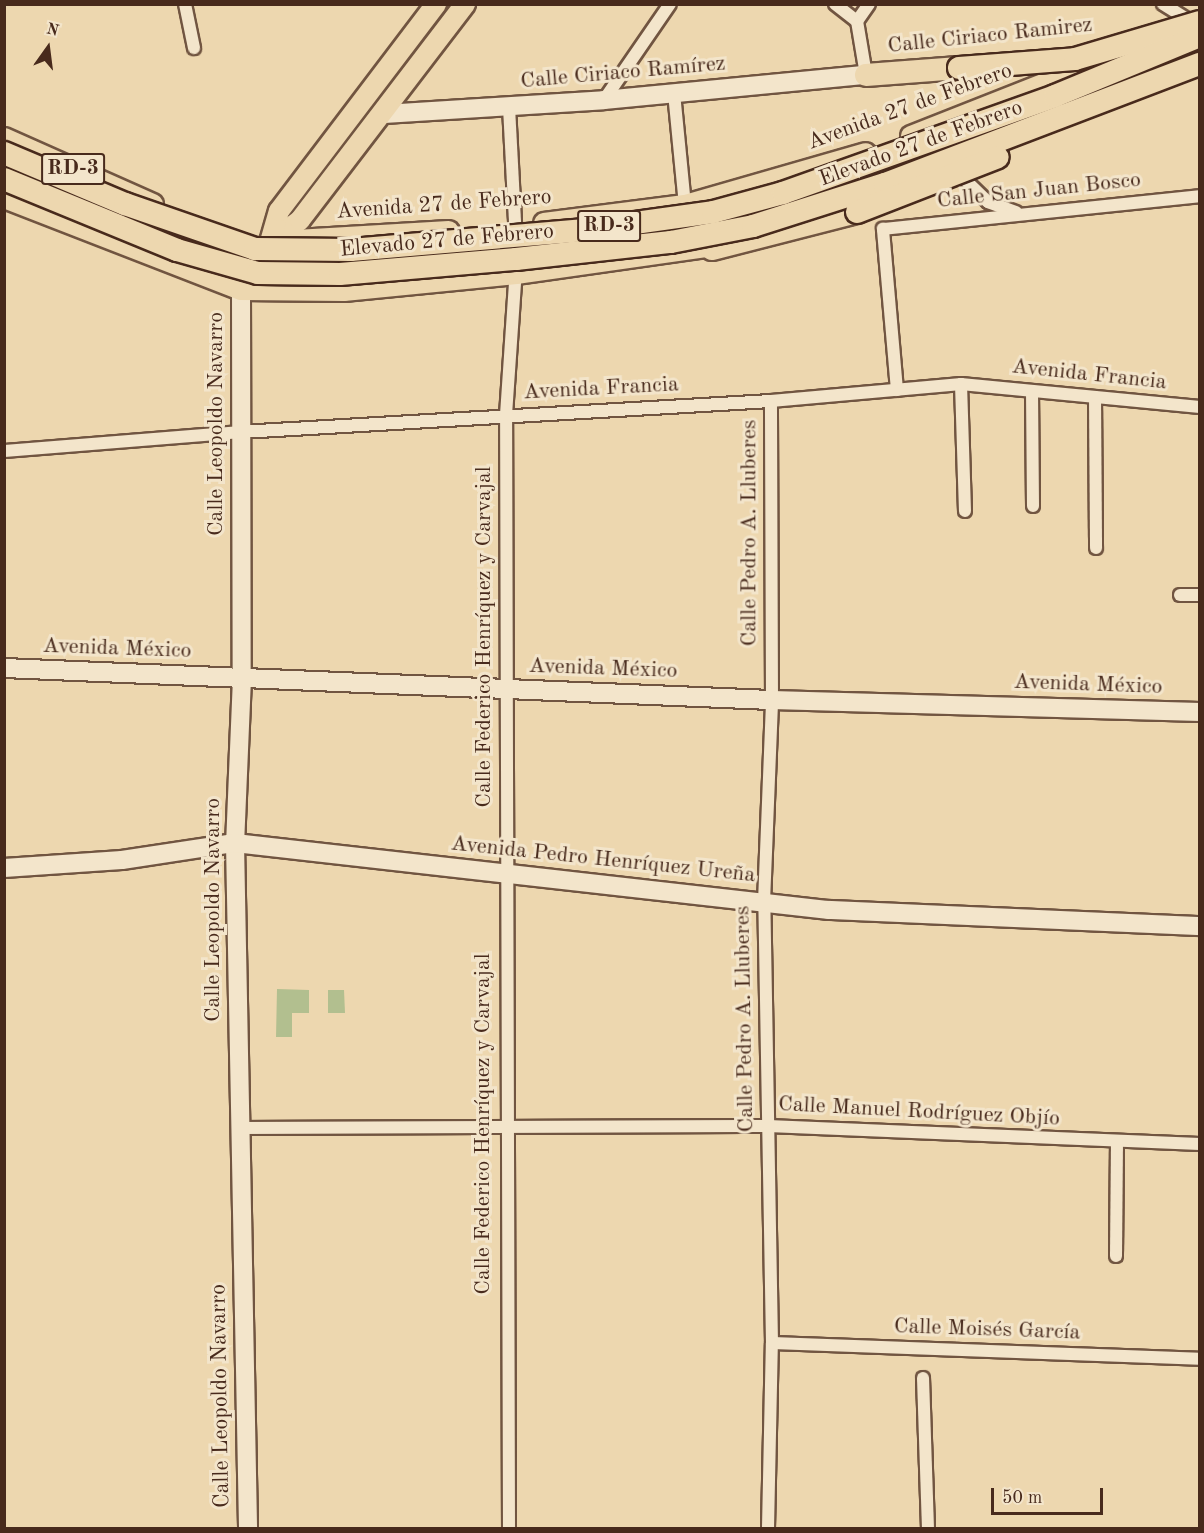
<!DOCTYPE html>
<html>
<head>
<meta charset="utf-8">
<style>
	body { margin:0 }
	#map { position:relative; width:1204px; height:1533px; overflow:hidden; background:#edd7af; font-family:"Old Standard TT",serif }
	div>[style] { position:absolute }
	.green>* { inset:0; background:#b2bf8f }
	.roads { filter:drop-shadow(2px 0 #715541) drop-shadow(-2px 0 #715541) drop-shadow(0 2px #715541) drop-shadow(0 -2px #715541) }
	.street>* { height:12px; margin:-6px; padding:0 6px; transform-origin:6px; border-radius:6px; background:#f3e5cb }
	.secondary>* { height:18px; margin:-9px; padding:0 9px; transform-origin:9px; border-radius:9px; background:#f3e5cb }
	.primary>* { height:20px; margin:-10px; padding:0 10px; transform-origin:10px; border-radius:10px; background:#edd7af }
	.highway>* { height:22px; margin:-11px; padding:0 11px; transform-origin:11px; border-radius:11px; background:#edd7af }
	.bridges { filter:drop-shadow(2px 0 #482a1c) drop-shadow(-2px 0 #482a1c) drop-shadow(0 2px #482a1c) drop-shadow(0 -2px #482a1c) }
	.highway-bridge>* { height:22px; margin:-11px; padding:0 11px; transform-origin:11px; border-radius:11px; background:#edd7af }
	span { translate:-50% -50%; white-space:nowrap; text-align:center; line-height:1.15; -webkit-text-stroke:6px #f3e5cb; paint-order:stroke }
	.shield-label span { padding:2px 4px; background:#f3e5cb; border:2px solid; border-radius:4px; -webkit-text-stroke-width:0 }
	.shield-label { font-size:21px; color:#482a1c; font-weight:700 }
	.street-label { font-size:22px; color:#482a1c }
	.frame { position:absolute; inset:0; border:6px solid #482a1c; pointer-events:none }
	.north { position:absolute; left:18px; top:18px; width:60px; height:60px; -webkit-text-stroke:4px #f3e5cb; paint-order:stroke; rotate:14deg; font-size:16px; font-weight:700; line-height:24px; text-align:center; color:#482a1c }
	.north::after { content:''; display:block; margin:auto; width:21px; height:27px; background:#482a1c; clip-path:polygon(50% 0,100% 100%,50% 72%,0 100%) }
	.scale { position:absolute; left:991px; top:1488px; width:112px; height:27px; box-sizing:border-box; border:3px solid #482a1c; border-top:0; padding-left:8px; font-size:18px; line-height:21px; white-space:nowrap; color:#482a1c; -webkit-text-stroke:4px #f3e5cb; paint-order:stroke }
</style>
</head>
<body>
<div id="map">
	<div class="green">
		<div style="clip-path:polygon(277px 989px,309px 990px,309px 1013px,292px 1013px,292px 1037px,276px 1037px)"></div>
		<div style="clip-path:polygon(328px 990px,344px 990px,345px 1013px,328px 1013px)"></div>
	</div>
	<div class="roads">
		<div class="street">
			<div style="left:185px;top:4px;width:45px;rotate:78.4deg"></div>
			<div style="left:835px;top:4px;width:28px;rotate:38deg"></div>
			<div style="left:869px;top:4px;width:21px;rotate:125deg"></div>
			<div style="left:857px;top:21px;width:55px;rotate:80.5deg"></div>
			<div style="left:866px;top:75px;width:4px;rotate:-27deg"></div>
			<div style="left:1163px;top:4px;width:36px;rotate:32deg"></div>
			<div style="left:674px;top:93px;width:113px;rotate:84.4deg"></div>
			<div style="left:604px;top:100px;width:116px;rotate:-55.5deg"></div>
			<div style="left:509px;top:107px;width:134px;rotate:87deg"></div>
			<div style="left:956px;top:171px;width:45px;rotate:44.1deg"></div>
			<div style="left:988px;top:202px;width:30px;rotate:20deg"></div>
			<div style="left:961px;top:384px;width:127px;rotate:88.2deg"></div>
			<div style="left:897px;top:390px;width:162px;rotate:-95deg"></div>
			<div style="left:883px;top:229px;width:319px;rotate:-5.9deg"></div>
			<div style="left:1032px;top:391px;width:115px;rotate:89.5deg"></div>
			<div style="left:1095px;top:397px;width:151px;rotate:89.6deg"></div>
			<div style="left:4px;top:451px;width:238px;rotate:-4.6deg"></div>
			<div style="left:241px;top:432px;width:531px;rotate:-3.35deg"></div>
			<div style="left:771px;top:401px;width:191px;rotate:-5.1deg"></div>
			<div style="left:961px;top:384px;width:240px;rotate:5.5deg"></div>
			<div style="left:1180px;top:595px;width:20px"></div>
			<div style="left:240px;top:1128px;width:528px;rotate:-0.22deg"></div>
			<div style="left:768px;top:1126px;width:432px;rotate:2.4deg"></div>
			<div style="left:1116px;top:1256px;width:114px;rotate:-89.5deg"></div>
			<div style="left:772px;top:1343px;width:428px;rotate:2.1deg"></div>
			<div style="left:923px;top:1378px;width:150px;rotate:88.1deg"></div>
			<div style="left:509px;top:1528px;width:1113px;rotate:-90.15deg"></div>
			<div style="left:506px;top:415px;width:148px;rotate:-86.1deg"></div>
			<div style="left:768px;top:1528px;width:185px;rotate:-88.8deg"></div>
			<div style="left:772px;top:1343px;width:441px;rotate:-91deg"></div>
			<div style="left:764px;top:902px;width:202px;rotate:-87.7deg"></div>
			<div style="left:772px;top:700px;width:299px;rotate:-90.2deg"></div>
		</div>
		<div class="secondary">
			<div style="left:384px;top:114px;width:220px;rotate:-3.6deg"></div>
			<div style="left:604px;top:100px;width:263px;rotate:-5.5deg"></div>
			<div style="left:241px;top:290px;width:388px;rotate:89.9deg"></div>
			<div style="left:242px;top:678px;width:165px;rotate:92.4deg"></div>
			<div style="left:235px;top:843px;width:685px;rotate:88.91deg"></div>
			<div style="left:4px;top:668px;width:769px;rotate:2.39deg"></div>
			<div style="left:772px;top:700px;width:428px;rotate:1.6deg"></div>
			<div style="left:4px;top:868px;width:118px;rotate:-3.9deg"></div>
			<div style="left:122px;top:860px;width:114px;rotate:-8.6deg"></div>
			<div style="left:235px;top:843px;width:598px;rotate:6.44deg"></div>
			<div style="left:829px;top:910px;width:371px;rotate:2.5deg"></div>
		</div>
		<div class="primary">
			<div style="left:911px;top:136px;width:207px;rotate:-21.5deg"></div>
			<div style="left:4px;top:138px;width:163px;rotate:23.9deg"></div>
			<div style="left:4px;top:198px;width:254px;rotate:21.2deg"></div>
			<div style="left:241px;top:290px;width:103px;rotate:0.6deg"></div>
			<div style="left:344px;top:291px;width:173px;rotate:-5.6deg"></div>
			<div style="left:516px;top:274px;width:213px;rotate:-8.1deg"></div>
			<div style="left:544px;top:223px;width:142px;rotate:-7.3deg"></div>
			<div style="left:685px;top:205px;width:188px;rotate:-16deg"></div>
			<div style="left:296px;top:240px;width:153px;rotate:-3.4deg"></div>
			<div style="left:270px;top:242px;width:37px;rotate:-36deg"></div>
			<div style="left:300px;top:220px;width:272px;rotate:-52.6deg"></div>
			<div style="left:259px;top:260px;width:21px;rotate:-59deg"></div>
			<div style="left:270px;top:242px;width:32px;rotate:-74deg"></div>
			<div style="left:279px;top:211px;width:260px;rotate:-52.8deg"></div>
		</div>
		<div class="highway">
			<div style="left:866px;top:75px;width:93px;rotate:-4.3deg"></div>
			<div style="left:712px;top:249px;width:150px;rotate:-14.3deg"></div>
		</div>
	</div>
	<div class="bridges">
		<div class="highway-bridge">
			<div style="left:959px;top:68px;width:116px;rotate:-4.4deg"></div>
			<div style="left:1075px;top:59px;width:130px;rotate:-16.5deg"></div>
			<div style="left:4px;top:153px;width:131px;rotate:22.9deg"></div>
			<div style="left:125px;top:204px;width:138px;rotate:19.1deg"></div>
			<div style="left:255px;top:249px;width:96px;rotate:0.6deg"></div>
			<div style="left:351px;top:250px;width:235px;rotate:-4.9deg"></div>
			<div style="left:585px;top:230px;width:129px;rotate:-8deg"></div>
			<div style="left:713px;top:212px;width:73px;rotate:-15.2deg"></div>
			<div style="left:783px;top:193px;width:289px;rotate:-19.6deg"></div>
			<div style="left:1055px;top:96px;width:157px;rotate:-22.5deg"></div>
			<div style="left:4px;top:179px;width:187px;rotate:22.3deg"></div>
			<div style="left:177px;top:250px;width:84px;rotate:15.9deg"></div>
			<div style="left:258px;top:273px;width:82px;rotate:0.7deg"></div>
			<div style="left:340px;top:274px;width:177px;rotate:-4.9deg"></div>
			<div style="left:516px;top:259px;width:156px;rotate:-6.3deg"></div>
			<div style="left:671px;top:242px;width:84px;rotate:-11deg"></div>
			<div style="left:753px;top:226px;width:139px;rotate:-17.7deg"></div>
			<div style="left:885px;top:184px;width:337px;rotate:-20.9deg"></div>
			<div style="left:857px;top:212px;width:151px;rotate:-21.3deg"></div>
		</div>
	</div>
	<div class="shield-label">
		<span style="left:73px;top:169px">RD-3</span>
		<span style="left:609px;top:226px">RD-3</span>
	</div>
	<div class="street-label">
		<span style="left:990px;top:36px;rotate:-6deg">Calle Ciriaco Ramirez</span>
		<span style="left:623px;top:73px;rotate:-5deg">Calle Ciriaco Ramírez</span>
		<span style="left:910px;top:107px;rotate:-20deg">Avenida 27 de Febrero</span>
		<span style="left:921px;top:144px;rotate:-20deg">Elevado 27 de Febrero</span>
		<span style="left:1039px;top:191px;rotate:-6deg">Calle San Juan Bosco</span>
		<span style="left:444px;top:205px;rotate:-4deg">Avenida 27 de Febrero</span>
		<span style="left:447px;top:241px;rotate:-5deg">Elevado 27 de Febrero</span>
		<span style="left:1089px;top:375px;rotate:6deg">Avenida Francia</span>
		<span style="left:601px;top:389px;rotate:-3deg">Avenida Francia</span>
		<span style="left:217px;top:424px;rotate:-90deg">Calle Leopoldo Navarro</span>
		<span style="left:750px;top:533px;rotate:-90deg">Calle Pedro A. Lluberes</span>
		<span style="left:485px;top:637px;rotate:-90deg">Calle Federico Henríquez y Carvajal</span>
		<span style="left:117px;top:649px;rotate:2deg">Avenida México</span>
		<span style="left:603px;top:669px;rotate:2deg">Avenida México</span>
		<span style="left:1088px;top:685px;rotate:2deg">Avenida México</span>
		<span style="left:603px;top:860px;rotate:6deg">Avenida Pedro Henríquez Ureña</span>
		<span style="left:214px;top:910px;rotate:-90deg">Calle Leopoldo Navarro</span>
		<span style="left:745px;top:1019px;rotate:-91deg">Calle Pedro A. Lluberes</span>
		<span style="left:919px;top:1112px;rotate:3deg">Calle Manuel Rodríguez Objío</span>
		<span style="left:484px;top:1124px;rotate:-90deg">Calle Federico Henríquez y Carvajal</span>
		<span style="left:987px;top:1330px;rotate:2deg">Calle Moisés García</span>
		<span style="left:221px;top:1396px;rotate:-91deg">Calle Leopoldo Navarro</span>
	</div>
	<div class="frame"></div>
	<div class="north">N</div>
	<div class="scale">50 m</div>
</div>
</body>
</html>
